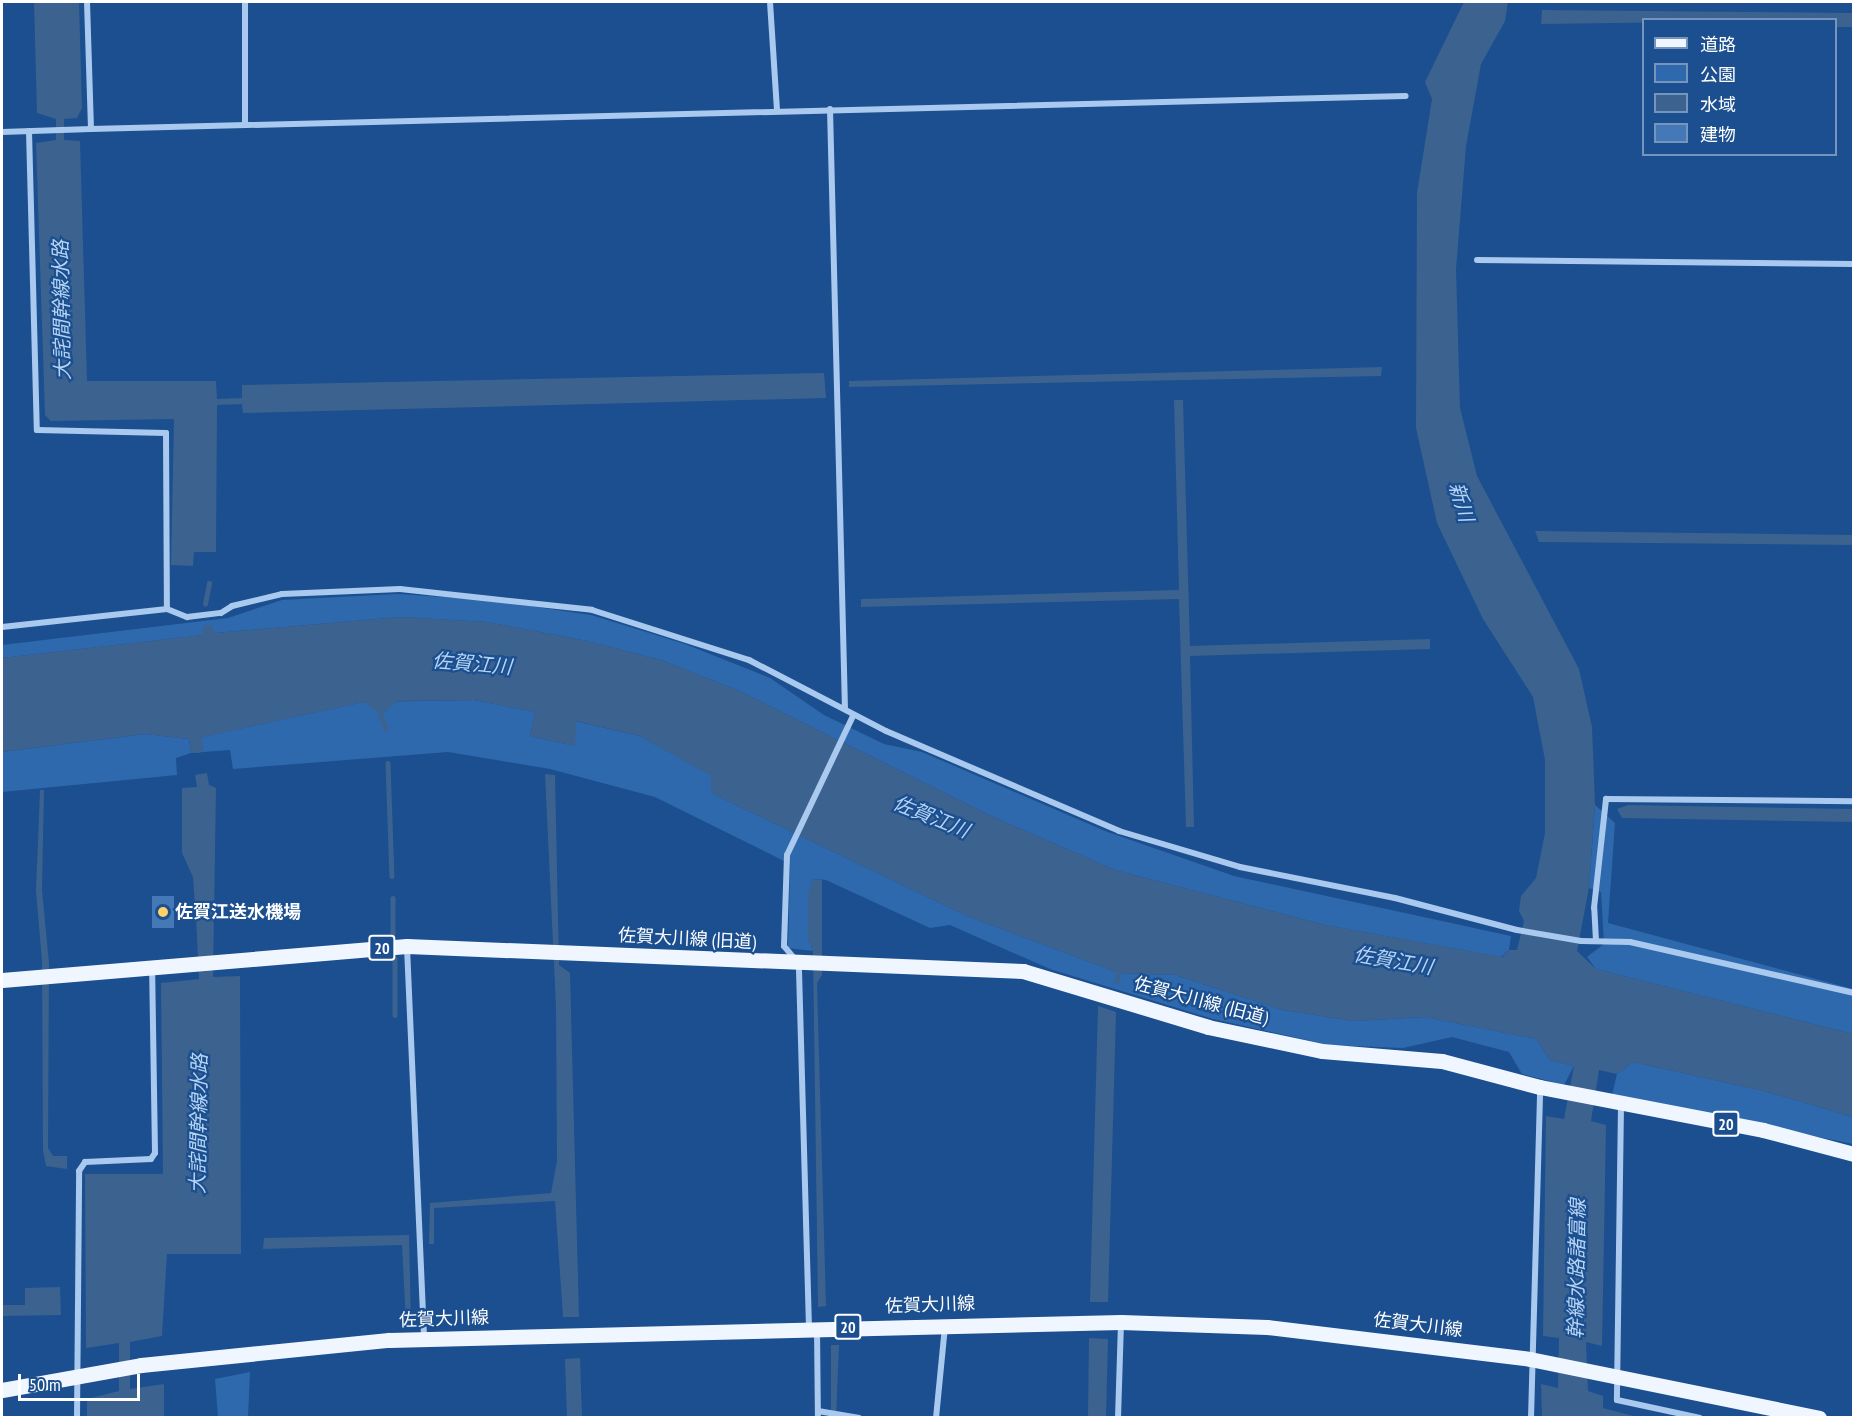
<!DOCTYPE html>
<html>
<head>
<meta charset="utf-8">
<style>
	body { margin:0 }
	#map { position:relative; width:1855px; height:1419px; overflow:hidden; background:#1b4f8f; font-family:"PT Sans Narrow","Noto Sans JP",sans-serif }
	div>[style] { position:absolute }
	.green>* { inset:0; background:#2e69ad }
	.water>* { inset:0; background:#3c6290 }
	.stream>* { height:4.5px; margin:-2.25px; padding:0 2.25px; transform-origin:2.25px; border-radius:2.25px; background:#3c6290 }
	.building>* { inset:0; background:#4478b7 }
	.street>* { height:6px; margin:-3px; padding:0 3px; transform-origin:3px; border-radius:3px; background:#a9c9ee }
	.primary>* { height:15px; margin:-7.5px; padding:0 7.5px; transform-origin:7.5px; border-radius:7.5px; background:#f0f6ff }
	.dots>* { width:16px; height:16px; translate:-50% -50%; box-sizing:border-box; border:3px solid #1b4f8f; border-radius:50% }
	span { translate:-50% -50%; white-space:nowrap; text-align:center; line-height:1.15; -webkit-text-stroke:4.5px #1b4f8f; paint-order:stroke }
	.shield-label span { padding:2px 4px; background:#1b4f8f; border:2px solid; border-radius:4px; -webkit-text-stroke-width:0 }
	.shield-label { font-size:16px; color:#fff; font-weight:700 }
	.poi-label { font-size:18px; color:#fff; font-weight:700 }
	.left { translate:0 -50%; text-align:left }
	.street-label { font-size:18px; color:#fff }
	.water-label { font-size:20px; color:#b5d3f5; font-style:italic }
	.frame { position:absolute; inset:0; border:3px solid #fff; pointer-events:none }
	.legend { position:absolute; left:1642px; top:18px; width:195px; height:138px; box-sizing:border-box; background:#1b4f8f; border:2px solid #7695bc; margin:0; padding:8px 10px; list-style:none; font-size:18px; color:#fff }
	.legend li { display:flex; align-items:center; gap:12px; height:30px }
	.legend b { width:30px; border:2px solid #7695bc }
	.scale { position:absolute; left:18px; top:1374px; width:122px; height:27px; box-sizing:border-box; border:3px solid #fff; border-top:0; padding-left:8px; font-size:18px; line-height:21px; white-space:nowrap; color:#fff; -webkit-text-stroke:4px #1b4f8f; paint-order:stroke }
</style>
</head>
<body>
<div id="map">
	<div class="green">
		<div style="clip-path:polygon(397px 594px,490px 600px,591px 615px,685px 644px,770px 678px,824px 715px,884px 744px,922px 752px,1105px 831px,1234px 876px,1511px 936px,1509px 950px,1501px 957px,1325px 925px,1115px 870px,989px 815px,742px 692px,661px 660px,587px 641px,487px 622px,399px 617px,216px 633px,208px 625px,203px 635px,2px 658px,2px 645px,228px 618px,282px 600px)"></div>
		<div style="clip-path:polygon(474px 700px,535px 712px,530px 736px,575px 746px,575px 721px,640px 736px,712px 776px,711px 793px,967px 916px,1119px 973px,1175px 975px,1283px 1010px,1354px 1021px,1425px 1017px,1536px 1039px,1550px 1060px,1574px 1066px,1564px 1085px,1522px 1074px,1509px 1052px,1452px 1037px,1403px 1048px,1329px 1045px,1213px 1019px,1050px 969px,950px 925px,930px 928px,826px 880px,813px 879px,808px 938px,813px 951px,788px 948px,790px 864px,655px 797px,550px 769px,448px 752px,233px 769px,230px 750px,203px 752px,201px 737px,364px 702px)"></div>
		<div style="clip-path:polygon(145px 734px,189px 739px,191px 753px,176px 758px,177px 775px,2px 792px,2px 752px)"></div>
		<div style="clip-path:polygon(1595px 805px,1615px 823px,1608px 923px,1853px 989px,1853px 1034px,1596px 969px,1587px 957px,1604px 944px,1601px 892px,1589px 888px)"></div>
		<div style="clip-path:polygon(1633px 1062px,1764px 1091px,1853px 1117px,1853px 1144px,1612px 1095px,1617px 1074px)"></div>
		<div style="clip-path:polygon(250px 1372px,248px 1417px,218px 1417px,215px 1379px)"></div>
	</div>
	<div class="water">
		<div style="clip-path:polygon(34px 2px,79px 2px,82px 108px,77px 118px,64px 119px,64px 140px,80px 141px,87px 381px,216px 381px,217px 399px,242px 398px,242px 385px,824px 373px,826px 398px,243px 413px,242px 404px,217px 405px,216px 552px,194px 552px,193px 566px,171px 565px,174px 419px,51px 421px,45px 415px,36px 143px,56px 140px,56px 119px,37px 113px)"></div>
		<div style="clip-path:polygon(1464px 2px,1508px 2px,1505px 21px,1481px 64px,1466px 146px,1456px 269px,1460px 408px,1477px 476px,1579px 669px,1592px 727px,1595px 805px,1589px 888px,1577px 951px,1596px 969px,1853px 1034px,1853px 1117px,1764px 1091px,1633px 1062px,1617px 1074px,1599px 1070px,1591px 1121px,1606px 1125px,1602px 1346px,1586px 1342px,1588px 1391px,1603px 1396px,1603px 1408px,1637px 1417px,1542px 1417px,1541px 1384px,1558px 1388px,1559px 1338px,1543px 1336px,1546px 1116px,1564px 1119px,1574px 1066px,1550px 1060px,1536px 1039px,1425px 1017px,1354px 1021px,1283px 1010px,1175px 975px,1119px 973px,967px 916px,711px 793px,711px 776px,640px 736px,576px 721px,575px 746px,530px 736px,535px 712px,474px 700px,397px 701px,381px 715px,364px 702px,202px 737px,203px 752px,198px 753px,191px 753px,189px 739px,145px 734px,2px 752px,2px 658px,202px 635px,204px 625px,211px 625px,216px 633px,399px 617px,487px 622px,587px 641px,661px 660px,742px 692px,989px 815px,1115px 870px,1325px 925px,1502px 957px,1509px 950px,1517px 950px,1524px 921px,1519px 911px,1521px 896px,1536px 878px,1545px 833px,1545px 760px,1533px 697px,1483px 619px,1437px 523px,1416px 428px,1417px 193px,1432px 99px,1425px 82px)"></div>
		<div style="clip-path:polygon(1542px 10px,1853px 13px,1853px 27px,1836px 27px,1836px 20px,1541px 24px)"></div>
		<div style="clip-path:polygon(1382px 367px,1381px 376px,849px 387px,849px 381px)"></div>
		<div style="clip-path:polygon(1174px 400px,1183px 400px,1190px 646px,1430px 639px,1430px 649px,1190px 656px,1194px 827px,1186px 827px,1179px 599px,861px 607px,861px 599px,1179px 590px)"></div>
		<div style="clip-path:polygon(1535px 531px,1853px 535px,1854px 545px,1539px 542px)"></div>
		<div style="clip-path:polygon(207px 773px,209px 785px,216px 788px,213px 977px,240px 976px,241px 1254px,167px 1254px,162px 1336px,130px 1342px,130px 1389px,164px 1384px,164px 1417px,87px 1417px,87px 1399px,119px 1391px,119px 1343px,86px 1348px,85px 1174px,163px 1174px,161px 983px,199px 979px,196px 917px,182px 917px,182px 906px,195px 905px,193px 877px,182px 853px,182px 788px,197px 787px,195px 775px)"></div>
		<div style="clip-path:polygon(545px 774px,555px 775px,559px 965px,570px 973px,579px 1317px,563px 1317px,555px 1201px,434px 1208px,434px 1244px,429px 1244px,430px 1203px,551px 1193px,557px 1161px,556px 1007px)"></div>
		<div style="clip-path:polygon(40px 790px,44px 790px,42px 890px,49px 963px,48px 1148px,53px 1156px,67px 1156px,67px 1169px,46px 1166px,43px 1150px,42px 961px,36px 891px)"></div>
		<div style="clip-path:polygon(1628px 805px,1853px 809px,1853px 822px,1622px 818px,1617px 809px)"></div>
		<div style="clip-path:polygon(813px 879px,822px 880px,822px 975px,817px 983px,826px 1306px,818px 1307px,813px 951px,808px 938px,808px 894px)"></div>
		<div style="clip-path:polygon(1098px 1006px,1116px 1012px,1108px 1302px,1090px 1302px)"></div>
		<div style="clip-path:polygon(409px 1235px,411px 1324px,406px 1323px,402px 1245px,263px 1249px,264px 1238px)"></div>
		<div style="clip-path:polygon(60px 1287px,61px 1315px,2px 1316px,2px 1305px,25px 1305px,25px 1288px)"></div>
		<div style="clip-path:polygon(1089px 1338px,1108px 1339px,1106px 1417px,1088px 1417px)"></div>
		<div style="clip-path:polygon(831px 1345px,839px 1345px,836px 1417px,831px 1418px)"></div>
		<div style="clip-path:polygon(580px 1358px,582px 1417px,567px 1417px,565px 1359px)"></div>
	</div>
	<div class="stream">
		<div style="left:205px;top:604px;width:21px;rotate:-79deg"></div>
		<div style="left:381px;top:715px;width:15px;rotate:70deg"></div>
		<div style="left:388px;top:763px;width:113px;rotate:88deg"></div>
		<div style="left:393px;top:898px;width:36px;rotate:90deg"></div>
		<div style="left:395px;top:958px;width:57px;rotate:90deg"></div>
		<div style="left:1116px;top:981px;width:9px;rotate:-69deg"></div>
	</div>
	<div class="building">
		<div style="clip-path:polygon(152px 896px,174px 896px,174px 928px,152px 928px)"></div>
	</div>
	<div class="street">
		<div style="left:245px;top:2px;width:123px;rotate:90deg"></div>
		<div style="left:770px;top:2px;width:107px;rotate:86.3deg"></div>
		<div style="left:830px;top:109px;width:599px;rotate:88.57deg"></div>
		<div style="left:91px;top:129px;width:1315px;rotate:-1.44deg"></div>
		<div style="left:29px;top:131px;width:299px;rotate:88.5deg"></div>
		<div style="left:37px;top:430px;width:129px;rotate:1.3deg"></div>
		<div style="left:166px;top:433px;width:176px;rotate:89.7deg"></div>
		<div style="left:2px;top:132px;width:89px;rotate:-1.9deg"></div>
		<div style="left:91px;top:129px;width:127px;rotate:-91.8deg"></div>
		<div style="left:1477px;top:260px;width:377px;rotate:0.6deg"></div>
		<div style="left:2px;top:627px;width:166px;rotate:-6.2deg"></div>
		<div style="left:167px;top:609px;width:22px;rotate:22deg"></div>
		<div style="left:187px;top:617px;width:34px;rotate:-7deg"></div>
		<div style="left:221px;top:613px;width:13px;rotate:-32deg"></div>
		<div style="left:232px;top:606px;width:51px;rotate:-13.5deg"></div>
		<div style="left:282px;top:594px;width:118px;rotate:-2.4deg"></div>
		<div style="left:400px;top:589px;width:193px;rotate:6.2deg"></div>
		<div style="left:592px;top:610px;width:165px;rotate:17.7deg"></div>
		<div style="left:749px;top:660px;width:154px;rotate:27.4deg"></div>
		<div style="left:886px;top:731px;width:254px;rotate:23.2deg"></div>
		<div style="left:1119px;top:831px;width:126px;rotate:16.6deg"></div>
		<div style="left:1240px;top:867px;width:158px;rotate:11.3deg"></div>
		<div style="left:1395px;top:898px;width:126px;rotate:14.7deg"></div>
		<div style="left:1517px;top:930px;width:65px;rotate:9.8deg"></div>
		<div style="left:1581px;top:941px;width:49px;rotate:1.2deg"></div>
		<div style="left:1630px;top:942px;width:230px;rotate:12.8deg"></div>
		<div style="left:1596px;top:941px;width:33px;rotate:-93deg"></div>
		<div style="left:1594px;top:908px;width:110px;rotate:-83.7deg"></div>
		<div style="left:1606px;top:799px;width:248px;rotate:0.5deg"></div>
		<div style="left:407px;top:947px;width:392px;rotate:87.5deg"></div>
		<div style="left:1621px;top:1105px;width:295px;rotate:90.8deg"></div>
		<div style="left:1617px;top:1400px;width:85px;rotate:12.2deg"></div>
		<div style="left:809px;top:1328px;width:364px;rotate:-91.6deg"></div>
		<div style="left:799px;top:964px;width:23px;rotate:-130deg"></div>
		<div style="left:784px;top:946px;width:91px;rotate:-88.1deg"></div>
		<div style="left:787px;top:855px;width:154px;rotate:-64.6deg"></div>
		<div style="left:817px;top:1329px;width:89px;rotate:89.4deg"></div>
		<div style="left:818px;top:1411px;width:42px;rotate:9.7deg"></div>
		<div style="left:77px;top:1418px;width:247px;rotate:-89.5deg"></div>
		<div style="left:79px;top:1171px;width:11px;rotate:-56deg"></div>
		<div style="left:85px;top:1162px;width:66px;rotate:-2.6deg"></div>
		<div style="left:151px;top:1159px;width:7px;rotate:-56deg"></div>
		<div style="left:155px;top:1153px;width:182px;rotate:-90.9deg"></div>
		<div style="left:936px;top:1418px;width:92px;rotate:-84.4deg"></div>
		<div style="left:1118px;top:1418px;width:96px;rotate:-88.2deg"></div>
		<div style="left:1531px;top:1418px;width:330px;rotate:-88.4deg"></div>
	</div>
	<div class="primary">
		<div style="left:2px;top:980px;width:406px;rotate:-4.8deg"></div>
		<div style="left:407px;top:946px;width:617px;rotate:2.32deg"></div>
		<div style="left:1023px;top:971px;width:193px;rotate:16.8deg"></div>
		<div style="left:1208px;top:1027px;width:116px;rotate:11.9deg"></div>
		<div style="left:1322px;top:1051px;width:120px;rotate:4.8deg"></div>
		<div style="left:1442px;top:1061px;width:101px;rotate:14.9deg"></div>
		<div style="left:1540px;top:1087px;width:227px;rotate:10.9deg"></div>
		<div style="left:1763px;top:1130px;width:94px;rotate:14.8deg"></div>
		<div style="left:2px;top:1390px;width:141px;rotate:-10.2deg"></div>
		<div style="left:141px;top:1365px;width:249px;rotate:-5.8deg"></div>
		<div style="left:389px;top:1340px;width:732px;rotate:-1.41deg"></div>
		<div style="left:1121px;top:1322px;width:146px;rotate:2deg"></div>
		<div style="left:1267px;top:1327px;width:265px;rotate:6.9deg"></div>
		<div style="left:1530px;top:1359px;width:295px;rotate:11.5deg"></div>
	</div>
	<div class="dots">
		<div style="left:163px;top:912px;background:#ffd166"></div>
	</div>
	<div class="shield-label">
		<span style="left:382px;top:948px">20</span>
		<span style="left:1726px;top:1124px">20</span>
		<span style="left:848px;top:1327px">20</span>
	</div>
	<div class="poi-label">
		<span class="left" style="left:175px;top:912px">佐賀江送水機場</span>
	</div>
	<div class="street-label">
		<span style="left:687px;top:939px;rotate:3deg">佐賀大川線 (旧道)</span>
		<span style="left:1201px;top:1001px;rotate:15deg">佐賀大川線 (旧道)</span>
		<span style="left:930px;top:1305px;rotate:-2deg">佐賀大川線</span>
		<span style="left:444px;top:1319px;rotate:-2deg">佐賀大川線</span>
		<span style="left:1418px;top:1325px;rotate:7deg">佐賀大川線</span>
	</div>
	<div class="water-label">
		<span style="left:62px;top:310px;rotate:-91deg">大詫間幹線水路</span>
		<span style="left:1461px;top:502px;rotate:73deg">新川</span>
		<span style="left:472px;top:664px;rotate:5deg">佐賀江川</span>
		<span style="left:931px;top:817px;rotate:22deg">佐賀江川</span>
		<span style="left:1393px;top:961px;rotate:10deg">佐賀江川</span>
		<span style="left:199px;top:1124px;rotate:-89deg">大詫間幹線水路</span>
		<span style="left:1577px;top:1269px;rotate:-89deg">幹線水路諸富線</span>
	</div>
	<div class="frame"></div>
	<ul class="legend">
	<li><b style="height:8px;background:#f0f6ff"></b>道路</li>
	<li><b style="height:16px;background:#2e69ad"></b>公園</li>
	<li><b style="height:16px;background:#3c6290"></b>水域</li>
	<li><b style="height:16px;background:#4478b7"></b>建物</li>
	</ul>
	<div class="scale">50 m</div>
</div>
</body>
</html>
